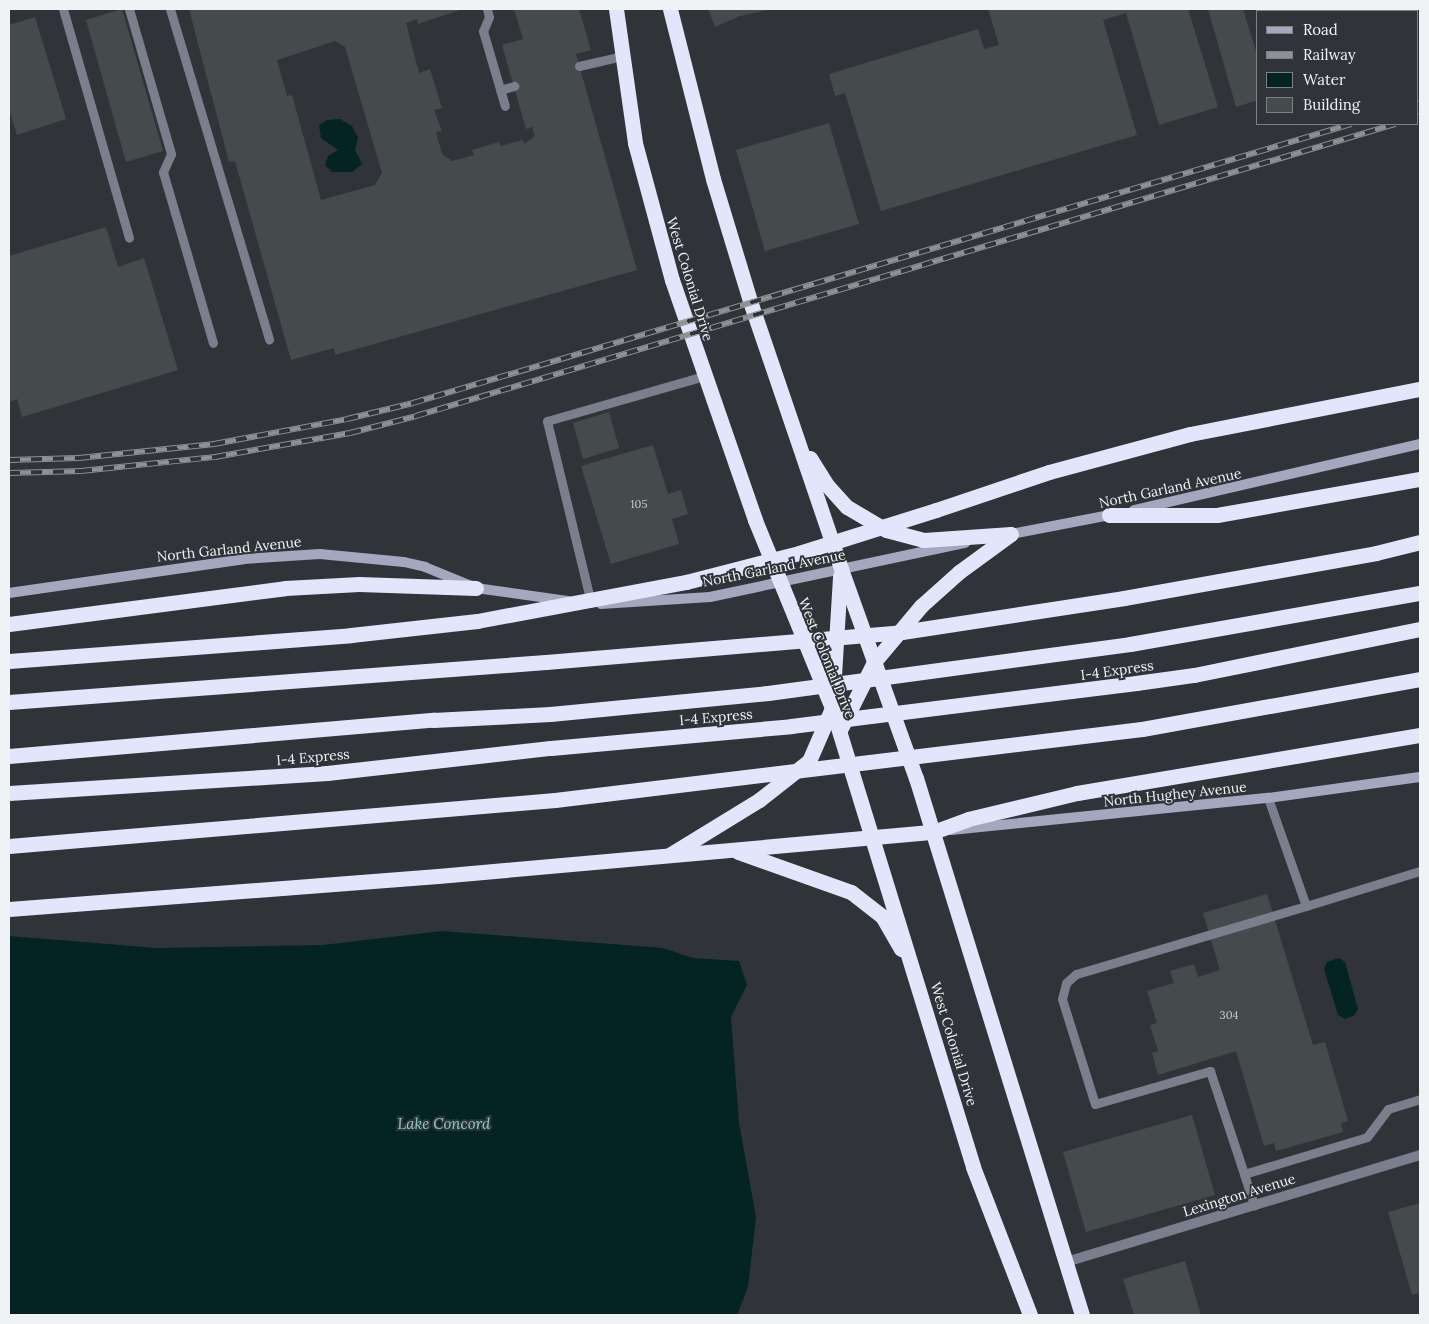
<!DOCTYPE html>
<html>
<head>
<meta charset="utf-8">
<style>
	body { margin:0 }
	#map { position:relative; width:1429px; height:1324px; overflow:hidden; background:#303438; font-family:Lora,serif }
	div>[style] { position:absolute }
	.water>* { inset:0; background:#032423 }
	.building>* { inset:0; background:#454b4d }
	.lane>* { height:9px; margin:-4.5px; padding:0 4.5px; transform-origin:4.5px; border-radius:4.5px; background:#7b7e8c }
	.street>* { height:10px; margin:-5px; padding:0 5px; transform-origin:5px; border-radius:5px; background:#7b7e8c }
	.secondary>* { height:10px; margin:-5px; padding:0 5px; transform-origin:5px; border-radius:5px; background:#a3a8be }
	.highway>* { height:15px; margin:-7.5px; padding:0 7.5px; transform-origin:7.5px; border-radius:7.5px; background:#e1e6fb }
	.rail>* { height:5.5px; margin-top:-2.75px; transform-origin:0; background:repeating-linear-gradient(90deg,#303438 0 11px,#8d9194 0 22px); box-sizing:border-box; border-block:1px solid #8d9194 }
	.highway-bridge>* { height:15px; margin:-7.5px; padding:0 7.5px; transform-origin:7.5px; border-radius:7.5px; background:#e1e6fb }
	span { translate:-50% -50%; white-space:nowrap; text-align:center; line-height:1.15; -webkit-text-stroke:4px #303438; paint-order:stroke }
	.number-label { font-size:11px; color:#c5c9cb }
	.number-label span { -webkit-text-stroke-width:0 }
	.street-label { font-size:14px; color:#f0f3f5 }
	.water-label { font-size:15px; color:#83d1cc; font-style:italic }
	.frame { position:absolute; inset:0; border:10px solid #f0f3f5; pointer-events:none }
	.legend { position:absolute; left:1256px; top:10px; width:162px; height:115px; box-sizing:border-box; background:#303438; border:1px solid #7d8084; margin:0; padding:6px 9px; list-style:none; font-size:15px; color:#f0f3f5 }
	.legend li { display:flex; align-items:center; gap:10px; height:25px }
	.legend b { width:25px; border:1px solid #7d8084 }
</style>
</head>
<body>
<div id="map">
	<div class="water">
		<div style="clip-path:polygon(340px 119px,352px 126px,358px 138px,355px 150px,362px 164px,352px 172px,332px 172px,325px 165px,328px 156px,338px 150px,321px 138px,319px 125px,327px 120px)"></div>
		<div style="clip-path:polygon(442px 931px,663px 948px,693px 958px,739px 961px,747px 985px,731px 1017px,739px 1123px,756px 1217px,748px 1287px,737px 1315px,9px 1315px,9px 936px,157px 948px,323px 945px)"></div>
		<div style="clip-path:polygon(1339px 958px,1345px 962px,1358px 1009px,1355px 1015px,1345px 1019px,1338px 1015px,1324px 969px,1327px 962px)"></div>
	</div>
	<div class="building">
		<div style="clip-path:polygon(122px 9px,163px 151px,126px 162px,86px 20px)"></div>
		<div style="clip-path:polygon(evenodd,189px 9px,463px 9px,418px 24px,417px 19px,406px 23px,419px 73px,430px 69px,442px 108px,434px 110px,442px 131px,436px 132px,442px 154px,452px 161px,474px 155px,472px 150px,499px 142px,501px 146px,523px 140px,524px 144px,535px 136px,532px 127px,526px 129px,502px 45px,523px 39px,514px 9px,579px 9px,591px 50px,576px 54px,637px 270px,335px 355px,334px 348px,291px 360px,235px 161px,229px 162px,189px 9px,335px 41px,345px 47px,382px 173px,375px 185px,321px 200px,292px 95px,287px 96px,277px 60px,335px 41px)"></div>
		<div style="clip-path:polygon(708px 9px,772px 9px,740px 16px,715px 27px)"></div>
		<div style="clip-path:polygon(988px 9px,1188px 9px,1218px 107px,1159px 125px,1126px 13px,1103px 20px,1137px 135px,881px 211px,845px 93px,835px 96px,829px 74px,978px 29px,984px 49px,999px 45px)"></div>
		<div style="clip-path:polygon(1208px 9px,1243px 9px,1258px 58px,1258px 100px,1236px 107px)"></div>
		<div style="clip-path:polygon(35px 17px,66px 119px,17px 135px,9px 109px,9px 25px)"></div>
		<div style="clip-path:polygon(829px 123px,859px 224px,765px 251px,736px 150px)"></div>
		<div style="clip-path:polygon(106px 227px,118px 267px,144px 258px,178px 370px,22px 417px,17px 399px,9px 402px,9px 256px)"></div>
		<div style="clip-path:polygon(609px 412px,619px 448px,583px 459px,573px 423px)"></div>
		<div style="clip-path:polygon(653px 445px,668px 494px,681px 490px,688px 514px,672px 519px,679px 544px,611px 564px,581px 466px)"></div>
		<div style="clip-path:polygon(1267px 894px,1313px 1045px,1325px 1042px,1348px 1121px,1341px 1123px,1343px 1132px,1276px 1151px,1274px 1143px,1264px 1146px,1236px 1051px,1158px 1075px,1152px 1053px,1158px 1051px,1150px 1025px,1157px 1023px,1147px 991px,1174px 983px,1170px 971px,1194px 964px,1198px 977px,1220px 970px,1203px 913px)"></div>
		<div style="clip-path:polygon(1192px 1115px,1215px 1195px,1086px 1232px,1063px 1152px)"></div>
		<div style="clip-path:polygon(1420px 1203px,1420px 1293px,1412px 1295px,1388px 1212px)"></div>
		<div style="clip-path:polygon(1185px 1261px,1201px 1315px,1134px 1315px,1123px 1279px)"></div>
	</div>
	<div class="lane">
		<div style="left:63px;top:9px;width:238px;rotate:73.9deg"></div>
		<div style="left:129px;top:9px;width:151px;rotate:73.8deg"></div>
		<div style="left:171px;top:154px;width:20px;rotate:114deg"></div>
		<div style="left:163px;top:172px;width:178px;rotate:73.7deg"></div>
		<div style="left:170px;top:9px;width:345px;rotate:73.3deg"></div>
		<div style="left:487px;top:9px;width:8px;rotate:76deg"></div>
		<div style="left:489px;top:17px;width:15px;rotate:113deg"></div>
		<div style="left:483px;top:31px;width:78px;rotate:73.7deg"></div>
		<div style="left:579px;top:66px;width:44px;rotate:-13.1deg"></div>
		<div style="left:500px;top:90px;width:15px;rotate:-16deg"></div>
		<div style="left:591px;top:603px;width:187px;rotate:-103.6deg"></div>
		<div style="left:547px;top:421px;width:163px;rotate:-16deg"></div>
		<div style="left:1268px;top:798px;width:114px;rotate:70.6deg"></div>
		<div style="left:1306px;top:906px;width:119px;rotate:-17.1deg"></div>
		<div style="left:1306px;top:906px;width:240px;rotate:163.5deg"></div>
		<div style="left:1076px;top:974px;width:13px;rotate:138deg"></div>
		<div style="left:1066px;top:983px;width:16px;rotate:104deg"></div>
		<div style="left:1062px;top:999px;width:110px;rotate:72.6deg"></div>
		<div style="left:1095px;top:1104px;width:120px;rotate:-16deg"></div>
		<div style="left:1210px;top:1071px;width:108px;rotate:71.7deg"></div>
		<div style="left:1244px;top:1174px;width:128px;rotate:-16.7deg"></div>
		<div style="left:1367px;top:1137px;width:35px;rotate:-53deg"></div>
		<div style="left:1388px;top:1109px;width:34px;rotate:-17deg"></div>
		<div style="left:1244px;top:1174px;width:33px;rotate:72deg"></div>
	</div>
	<div class="street">
		<div style="left:1066px;top:1262px;width:370px;rotate:-16.8deg"></div>
	</div>
	<div class="secondary">
		<div style="left:1134px;top:510px;width:294px;rotate:-13deg"></div>
		<div style="left:1006px;top:535px;width:111px;rotate:-10.9deg"></div>
		<div style="left:9px;top:593px;width:237px;rotate:-8.2deg"></div>
		<div style="left:244px;top:559px;width:76px;rotate:-3.8deg"></div>
		<div style="left:320px;top:554px;width:84px;rotate:5.4deg"></div>
		<div style="left:404px;top:562px;width:22px;rotate:13deg"></div>
		<div style="left:425px;top:567px;width:55px;rotate:22.4deg"></div>
		<div style="left:476px;top:588px;width:94px;rotate:8deg"></div>
		<div style="left:601px;top:604px;width:109px;rotate:-3.7deg"></div>
		<div style="left:710px;top:597px;width:261px;rotate:-12deg"></div>
		<div style="left:951px;top:830px;width:319px;rotate:-5.8deg"></div>
		<div style="left:1268px;top:798px;width:153px;rotate:-7.9deg"></div>
	</div>
	<div class="highway">
		<div style="left:616px;top:9px;width:135px;rotate:81.9deg"></div>
		<div style="left:635px;top:143px;width:142px;rotate:74.9deg"></div>
		<div style="left:672px;top:280px;width:254px;rotate:70.9deg"></div>
		<div style="left:755px;top:520px;width:203px;rotate:67.7deg"></div>
		<div style="left:832px;top:708px;width:480px;rotate:72.9deg"></div>
		<div style="left:973px;top:1167px;width:159px;rotate:68.9deg"></div>
		<div style="left:670px;top:9px;width:175px;rotate:75.8deg"></div>
		<div style="left:713px;top:179px;width:131px;rotate:73.1deg"></div>
		<div style="left:751px;top:304px;width:280px;rotate:71.2deg"></div>
		<div style="left:841px;top:569px;width:222px;rotate:70.3deg"></div>
		<div style="left:916px;top:778px;width:562px;rotate:72.82deg"></div>
		<div style="left:810px;top:458px;width:31px;rotate:58deg"></div>
		<div style="left:826px;top:484px;width:31px;rotate:48deg"></div>
		<div style="left:847px;top:507px;width:45px;rotate:30.5deg"></div>
		<div style="left:886px;top:530px;width:39px;rotate:15deg"></div>
		<div style="left:924px;top:540px;width:87px;rotate:-3.9deg"></div>
		<div style="left:936px;top:510px;width:119px;rotate:-18.6deg"></div>
		<div style="left:1049px;top:472px;width:146px;rotate:-15.1deg"></div>
		<div style="left:1190px;top:434px;width:234px;rotate:-11.1deg"></div>
		<div style="left:1109px;top:515px;width:108px"></div>
		<div style="left:1217px;top:515px;width:206px;rotate:-10.1deg"></div>
		<div style="left:1124px;top:598px;width:256px;rotate:-10.1deg"></div>
		<div style="left:1376px;top:553px;width:45px;rotate:-14deg"></div>
		<div style="left:9px;top:624px;width:278px;rotate:-7.4deg"></div>
		<div style="left:285px;top:588px;width:74px;rotate:-3.1deg"></div>
		<div style="left:359px;top:584px;width:117px;rotate:2deg"></div>
		<div style="left:1130px;top:644px;width:294px;rotate:-10deg"></div>
		<div style="left:9px;top:661px;width:343px;rotate:-4.3deg"></div>
		<div style="left:351px;top:635px;width:127px;rotate:-6.3deg"></div>
		<div style="left:1136px;top:683px;width:59px;rotate:-7.9deg"></div>
		<div style="left:1194px;top:675px;width:231px;rotate:-11.5deg"></div>
		<div style="left:9px;top:702px;width:538px;rotate:-4.26deg"></div>
		<div style="left:841px;top:728px;width:74px;rotate:-63.4deg"></div>
		<div style="left:874px;top:662px;width:73px;rotate:-50deg"></div>
		<div style="left:921px;top:606px;width:51px;rotate:-41.8deg"></div>
		<div style="left:959px;top:572px;width:64px;rotate:-36.2deg"></div>
		<div style="left:1142px;top:729px;width:282px;rotate:-10.2deg"></div>
		<div style="left:9px;top:756px;width:426px;rotate:-4.9deg"></div>
		<div style="left:433px;top:720px;width:117px;rotate:-2.9deg"></div>
		<div style="left:9px;top:793px;width:319px;rotate:-3.6deg"></div>
		<div style="left:327px;top:773px;width:225px;rotate:-6.4deg"></div>
		<div style="left:9px;top:846px;width:548px;rotate:-4.82deg"></div>
		<div style="left:738px;top:852px;width:120px;rotate:19.5deg"></div>
		<div style="left:851px;top:892px;width:39px;rotate:38deg"></div>
		<div style="left:882px;top:916px;width:38px;rotate:60deg"></div>
		<div style="left:671px;top:854px;width:103px;rotate:-31.5deg"></div>
		<div style="left:759px;top:800px;width:63px;rotate:-38deg"></div>
		<div style="left:809px;top:761px;width:58px;rotate:-66.5deg"></div>
		<div style="left:832px;top:708px;width:132px;rotate:-86.5deg"></div>
		<div style="left:9px;top:909px;width:430px;rotate:-4.4deg"></div>
		<div style="left:438px;top:876px;width:497px;rotate:-5.1deg"></div>
		<div style="left:933px;top:832px;width:37px;rotate:-20deg"></div>
		<div style="left:968px;top:819px;width:112px;rotate:-13.4deg"></div>
		<div style="left:1077px;top:793px;width:348px;rotate:-9.6deg"></div>
	</div>
	<div class="rail">
		<div style="left:1418px;top:104px;width:2px;rotate:-27deg"></div>
		<div style="left:1418px;top:117px;width:2px;rotate:-27deg"></div>
		<div style="left:9px;top:460px;width:70px;rotate:-1.6deg"></div>
		<div style="left:79px;top:458px;width:136px;rotate:-5.9deg"></div>
		<div style="left:214px;top:444px;width:135px;rotate:-10.6deg"></div>
		<div style="left:347px;top:419px;width:68px;rotate:-13.6deg"></div>
		<div style="left:413px;top:403px;width:979px;rotate:-16.56deg"></div>
		<div style="left:9px;top:473px;width:72px;rotate:-1.6deg"></div>
		<div style="left:81px;top:471px;width:135px;rotate:-6deg"></div>
		<div style="left:215px;top:457px;width:137px;rotate:-10.1deg"></div>
		<div style="left:350px;top:433px;width:68px;rotate:-14.4deg"></div>
		<div style="left:416px;top:416px;width:1022px;rotate:-16.61deg"></div>
	</div>
	<div class="highway-bridge">
		<div style="left:477px;top:621px;width:213px;rotate:-10.6deg"></div>
		<div style="left:686px;top:582px;width:117px;rotate:-14.4deg"></div>
		<div style="left:799px;top:553px;width:144px;rotate:-17.4deg"></div>
		<div style="left:546px;top:662px;width:357px;rotate:-4.8deg"></div>
		<div style="left:902px;top:632px;width:225px;rotate:-8.7deg"></div>
		<div style="left:550px;top:714px;width:219px;rotate:-5.5deg"></div>
		<div style="left:768px;top:693px;width:365px;rotate:-7.7deg"></div>
		<div style="left:551px;top:748px;width:241px;rotate:-5.2deg"></div>
		<div style="left:791px;top:726px;width:348px;rotate:-7.1deg"></div>
		<div style="left:555px;top:800px;width:591px;rotate:-6.9deg"></div>
	</div>
	<div class="number-label">
		<span style="left:639px;top:504px">105</span>
		<span style="left:1229px;top:1015px">304</span>
	</div>
	<div class="street-label">
		<span style="left:690px;top:279px;rotate:73deg">West Colonial Drive</span>
		<span style="left:1170px;top:488px;rotate:-12deg">North Garland Avenue</span>
		<span style="left:229px;top:549px;rotate:-6deg">North Garland Avenue</span>
		<span style="left:774px;top:568px;rotate:-11deg">North Garland Avenue</span>
		<span style="left:827px;top:658px;rotate:68deg">West Colonial Drive</span>
		<span style="left:1117px;top:670px;rotate:-8deg">I-4 Express</span>
		<span style="left:716px;top:717px;rotate:-5deg">I-4 Express</span>
		<span style="left:313px;top:757px;rotate:-5deg">I-4 Express</span>
		<span style="left:1175px;top:794px;rotate:-6deg">North Hughey Avenue</span>
		<span style="left:954px;top:1044px;rotate:73deg">West Colonial Drive</span>
		<span style="left:1239px;top:1195px;rotate:-17deg">Lexington Avenue</span>
	</div>
	<div class="water-label">
		<span style="left:444px;top:1124px">Lake Concord</span>
	</div>
	<div class="frame"></div>
	<ul class="legend">
	<li><b style="height:6px;background:#a3a8be"></b>Road</li>
	<li><b style="height:6px;background:#8d9194"></b>Railway</li>
	<li><b style="height:14px;background:#032423"></b>Water</li>
	<li><b style="height:14px;background:#454b4d"></b>Building</li>
	</ul>
</div>
</body>
</html>
